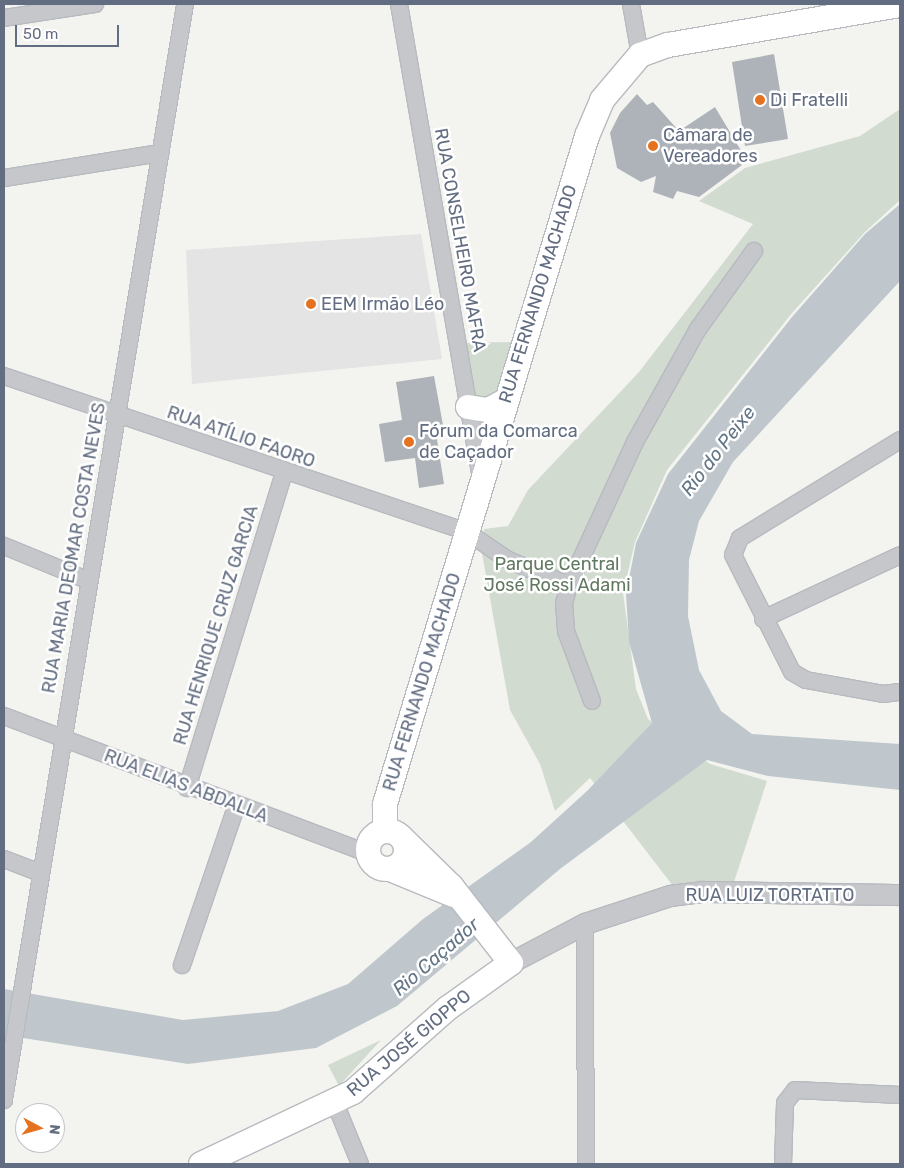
<!DOCTYPE html>
<html>
<head>
<meta charset="utf-8">
<style>
	body { margin:0 }
	#map { position:relative; width:904px; height:1168px; overflow:hidden; background:#f3f4ef; font-family:Rubik,sans-serif }
	div>[style] { position:absolute }
	.built>* { inset:0; background:#e3e4e3 }
	.green>* { inset:0; background:#d2dbd0 }
	.water>* { inset:0; background:#bfc7cd }
	.building>* { inset:0; background:#aeb3b9 }
	.roads { filter:drop-shadow(1px 0 #b7babf) drop-shadow(-1px 0 #b7babf) drop-shadow(0 1px #b7babf) drop-shadow(0 -1px #b7babf) }
	.minor>* { height:16px; margin:-8px; padding:0 8px; transform-origin:8px; border-radius:8px; background:#c5c7cb }
	.tertiary>* { height:20px; margin:-10px; padding:0 10px; transform-origin:10px; border-radius:10px; background:#c5c7cb }
	.secondary>* { height:24px; margin:-12px; padding:0 12px; transform-origin:12px; border-radius:12px; background:#fff }
	.secondary>.ring { margin:-12px; padding:0; box-sizing:content-box; background:none; border:24px solid #fff; border-radius:50% }
	.dots>* { width:14px; height:14px; translate:-50% -50%; box-sizing:border-box; border:2px solid #fff; border-radius:50% }
	span { translate:-50% -50%; white-space:nowrap; text-align:center; line-height:1.15; -webkit-text-stroke:5px #fff; paint-order:stroke }
	.poi-label { font-size:18px; color:#626d81 }
	.left { translate:0 -50%; text-align:left }
	.street-label { font-size:18px; color:#626d81 }
	.park-label { font-size:18px; color:#617861 }
	.water-label { font-size:19px; color:#637585; font-style:italic }
	.frame { position:absolute; inset:0; border:5px solid #626d81; pointer-events:none }
	.north { position:absolute; left:15px; top:1103px; width:50px; height:50px; box-sizing:border-box; background:#fff; border:1px solid #c0c5cd; border-radius:50%; rotate:96deg; font-size:14px; font-weight:700; line-height:20px; text-align:center; color:#626d81 }
	.north::after { content:''; display:block; margin:auto; width:18px; height:22px; background:#e5721e; clip-path:polygon(50% 0,100% 100%,50% 72%,0 100%) }
	.scale { position:absolute; left:15px; top:25px; width:104px; height:22px; box-sizing:border-box; border:2px solid #626d81; border-top:0; padding-left:6px; font-size:15px; line-height:18px; white-space:nowrap; color:#626d81; -webkit-text-stroke:4px #fff; paint-order:stroke }
</style>
</head>
<body>
<div id="map">
	<div class="built">
		<div style="clip-path:polygon(421px 234px,442px 359px,192px 384px,186px 250px)"></div>
	</div>
	<div class="green">
		<div style="clip-path:polygon(900px 109px,900px 200px,865px 232px,792px 313px,667px 470px,635px 542px,623px 593px,636px 689px,648px 719px,710px 764px,767px 781px,734px 882px,673px 886px,590px 778px,555px 811px,540px 764px,510px 710px,481px 548px,484px 529px,508px 526px,528px 490px,639px 372px,753px 224px,699px 201px,745px 168px,860px 136px)"></div>
		<div style="clip-path:polygon(513px 342px,500px 397px,491px 407px,472px 398px,464px 343px)"></div>
		<div style="clip-path:polygon(381px 1040px,339px 1086px,328px 1065px)"></div>
	</div>
	<div class="water">
		<div style="clip-path:polygon(900px 204px,900px 281px,733px 462px,699px 521px,689px 560px,688px 616px,699px 670px,721px 711px,752px 734px,900px 744px,900px 790px,768px 776px,707px 760px,560px 869px,397px 1006px,316px 1048px,188px 1064px,4px 1035px,4px 989px,183px 1020px,278px 1011px,348px 984px,423px 919px,531px 842px,587px 791px,652px 723px,629px 642px,626px 594px,636px 543px,668px 474px,792px 317px,865px 234px)"></div>
	</div>
	<div class="building">
		<div style="clip-path:polygon(774px 54px,788px 139px,745px 146px,732px 62px)"></div>
		<div style="clip-path:polygon(637px 94px,647px 105px,653px 102px,679px 131px,715px 107px,743px 154px,739px 156px,742px 165px,699px 197px,677px 191px,673px 199px,653px 192px,656px 176px,641px 182px,617px 168px,610px 133px,620px 113px)"></div>
		<div style="clip-path:polygon(434px 376px,443px 425px,435px 427px,444px 484px,419px 488px,415px 458px,385px 462px,379px 424px,402px 420px,396px 382px)"></div>
	</div>
	<div class="roads">
		<div class="minor">
			<div style="left:399px;top:4px;width:480px;rotate:80.2deg"></div>
			<div style="left:631px;top:4px;width:52px;rotate:80deg"></div>
			<div style="left:4px;top:18px;width:92px;rotate:-8.7deg"></div>
			<div style="left:4px;top:178px;width:158px;rotate:-9.1deg"></div>
			<div style="left:4px;top:376px;width:489px;rotate:18.6deg"></div>
			<div style="left:467px;top:532px;width:50px;rotate:34.3deg"></div>
			<div style="left:508px;top:560px;width:66px;rotate:22.3deg"></div>
			<div style="left:900px;top:440px;width:188px;rotate:148.5deg"></div>
			<div style="left:740px;top:538px;width:18px;rotate:112deg"></div>
			<div style="left:733px;top:555px;width:131px;rotate:63.2deg"></div>
			<div style="left:792px;top:672px;width:16px;rotate:30deg"></div>
			<div style="left:806px;top:680px;width:78px;rotate:10.3deg"></div>
			<div style="left:883px;top:694px;width:17px;rotate:-7deg"></div>
			<div style="left:4px;top:546px;width:90px;rotate:22.3deg"></div>
			<div style="left:763px;top:619px;width:151px;rotate:-25deg"></div>
			<div style="left:592px;top:701px;width:75px;rotate:-110.4deg"></div>
			<div style="left:566px;top:631px;width:28px;rotate:-94deg"></div>
			<div style="left:564px;top:603px;width:19px;rotate:-74deg"></div>
			<div style="left:569px;top:585px;width:157px;rotate:-65.2deg"></div>
			<div style="left:635px;top:442px;width:129px;rotate:-60.9deg"></div>
			<div style="left:698px;top:329px;width:96px;rotate:-54.3deg"></div>
			<div style="left:4px;top:716px;width:390px;rotate:20.7deg"></div>
			<div style="left:187px;top:788px;width:330px;rotate:-72.9deg"></div>
			<div style="left:4px;top:859px;width:39px;rotate:21deg"></div>
			<div style="left:585px;top:924px;width:240px;rotate:89.8deg"></div>
			<div style="left:182px;top:965px;width:167px;rotate:-71.1deg"></div>
			<div style="left:4px;top:1100px;width:1111px;rotate:-80.62deg"></div>
			<div style="left:335px;top:1103px;width:66px;rotate:67.7deg"></div>
			<div style="left:783px;top:1164px;width:61px;rotate:-88.1deg"></div>
			<div style="left:785px;top:1103px;width:16px;rotate:-52deg"></div>
			<div style="left:795px;top:1090px;width:105px;rotate:2.7deg"></div>
		</div>
		<div class="tertiary">
			<div style="left:511px;top:963px;width:84px;rotate:-27.8deg"></div>
			<div style="left:585px;top:924px;width:89px;rotate:-18.2deg"></div>
			<div style="left:670px;top:896px;width:32px;rotate:-7deg"></div>
			<div style="left:702px;top:892px;width:198px;rotate:0.9deg"></div>
		</div>
		<div class="secondary">
			<div style="left:468px;top:407px;width:20px;rotate:9deg"></div>
			<div style="left:488px;top:410px;width:19px;rotate:-28deg"></div>
			<div class="ring" style="left:368px;top:831px;width:14px;height:14px"></div>
			<div style="left:385px;top:831px;width:27px;rotate:-90deg"></div>
			<div style="left:385px;top:804px;width:698px;rotate:-73.17deg"></div>
			<div style="left:587px;top:136px;width:39px;rotate:-67deg"></div>
			<div style="left:602px;top:100px;width:59px;rotate:-49.8deg"></div>
			<div style="left:640px;top:55px;width:30px;rotate:-20deg"></div>
			<div style="left:668px;top:45px;width:235px;rotate:-9.8deg"></div>
			<div style="left:390px;top:869px;width:68px;rotate:22.4deg"></div>
			<div style="left:201px;top:1164px;width:168px;rotate:-25.3deg"></div>
			<div style="left:353px;top:1092px;width:127px;rotate:-41.5deg"></div>
			<div style="left:448px;top:1008px;width:77px;rotate:-35.5deg"></div>
			<div style="left:511px;top:963px;width:98px;rotate:-127.9deg"></div>
			<div style="left:451px;top:886px;width:69px;rotate:-135.6deg"></div>
		</div>
	</div>
	<div class="dots">
		<div style="left:760px;top:100px;background:#e5721e"></div>
		<div style="left:653px;top:146px;background:#e5721e"></div>
		<div style="left:311px;top:304px;background:#e5721e"></div>
		<div style="left:409px;top:442px;background:#e5721e"></div>
	</div>
	<div class="poi-label">
		<span class="left" style="left:770px;top:100px">Di Fratelli</span>
		<span class="left" style="left:663px;top:146px">Câmara de<br>Vereadores</span>
		<span class="left" style="left:321px;top:304px">EEM Irmão Léo</span>
		<span class="left" style="left:419px;top:442px">Fórum da Comarca<br>de Caçador</span>
	</div>
	<div class="street-label">
		<span style="left:460px;top:240px;rotate:80deg">RUA CONSELHEIRO MAFRA</span>
		<span style="left:538px;top:294px;rotate:-73deg">RUA FERNANDO MACHADO</span>
		<span style="left:241px;top:437px;rotate:19deg">RUA ATÍLIO FAORO</span>
		<span style="left:74px;top:548px;rotate:-80deg">RUA MARIA DEOMAR COSTA NEVES</span>
		<span style="left:216px;top:625px;rotate:-73deg">RUA HENRIQUE CRUZ GARCIA</span>
		<span style="left:422px;top:682px;rotate:-73deg">RUA FERNANDO MACHADO</span>
		<span style="left:186px;top:786px;rotate:21deg">RUA ELIAS ABDALLA</span>
		<span style="left:770px;top:895px">RUA LUIZ TORTATTO</span>
		<span style="left:409px;top:1043px;rotate:-40deg">RUA JOSÉ GIOPPO</span>
	</div>
	<div class="park-label">
		<span style="left:557px;top:575px">Parque Central<br>José Rossi Adami</span>
	</div>
	<div class="water-label">
		<span style="left:718px;top:451px;rotate:-52deg">Rio do Peixe</span>
		<span style="left:436px;top:957px;rotate:-41deg">Rio Caçador</span>
	</div>
	<div class="frame"></div>
	<div class="north">N</div>
	<div class="scale">50 m</div>
</div>
</body>
</html>
